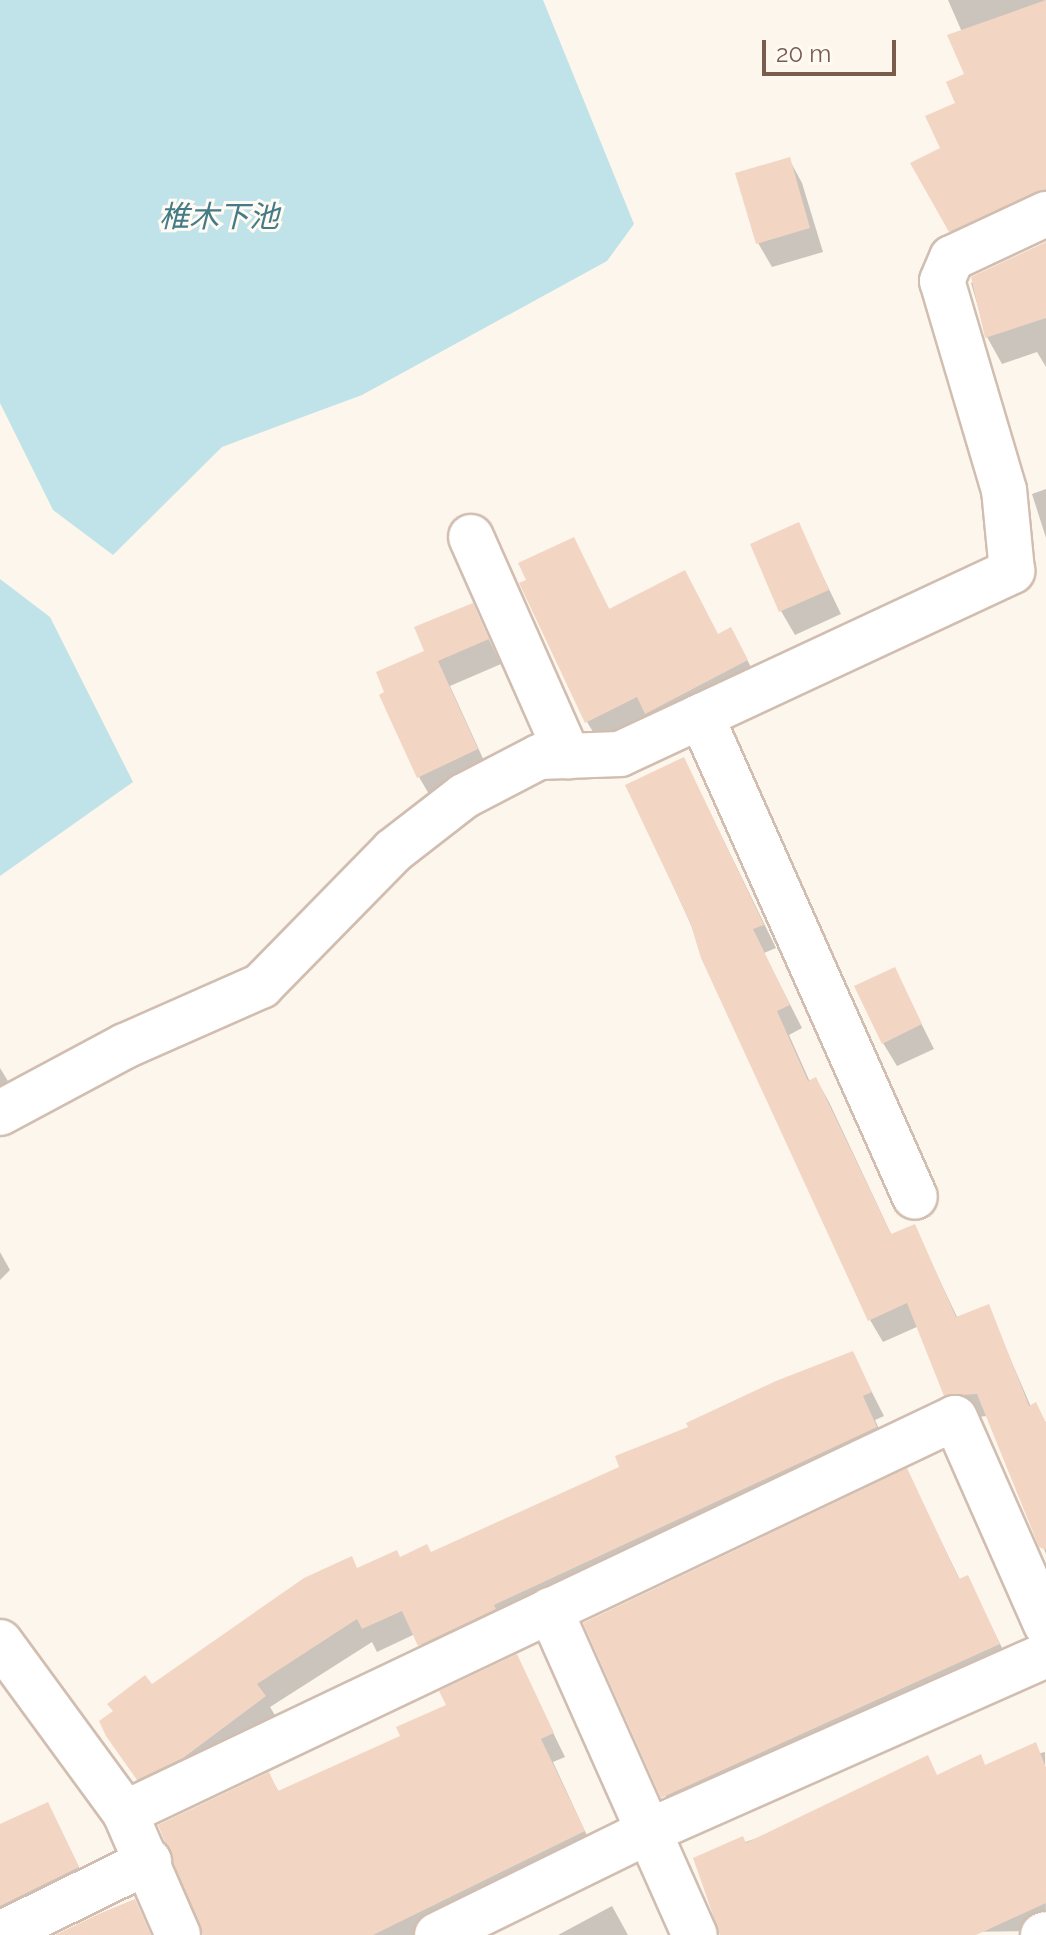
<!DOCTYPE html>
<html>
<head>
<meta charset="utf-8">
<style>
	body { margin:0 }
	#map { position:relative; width:1046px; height:1935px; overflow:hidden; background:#fdf6ec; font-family:Raleway,"Noto Sans JP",sans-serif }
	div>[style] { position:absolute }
	.water>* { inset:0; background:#bfe3e8 }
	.shadow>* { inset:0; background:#0003 }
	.building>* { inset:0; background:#f3d5c3 }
	.roads { filter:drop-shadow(2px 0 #d1beb0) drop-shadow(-2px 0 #d1beb0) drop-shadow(0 2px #d1beb0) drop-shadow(0 -2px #d1beb0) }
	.street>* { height:44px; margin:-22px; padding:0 22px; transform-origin:22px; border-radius:22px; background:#fff }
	span { translate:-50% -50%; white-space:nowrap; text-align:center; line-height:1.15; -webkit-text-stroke:6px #fffaf3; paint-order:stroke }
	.water-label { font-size:30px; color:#437c86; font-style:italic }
	.scale { position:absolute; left:762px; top:40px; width:134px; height:36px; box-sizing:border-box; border:4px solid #7a5c4d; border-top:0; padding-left:10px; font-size:24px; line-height:28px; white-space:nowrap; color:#7a5c4d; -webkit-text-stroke:6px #fffaf3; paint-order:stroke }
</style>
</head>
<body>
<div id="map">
	<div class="water">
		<div style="clip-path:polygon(0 0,543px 0,634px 224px,607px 261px,362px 395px,222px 447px,113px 555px,53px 510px,0 403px)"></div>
		<div style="clip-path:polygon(0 579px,50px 617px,133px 782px,0 876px)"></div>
	</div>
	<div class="shadow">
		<div style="clip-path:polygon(948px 0,1046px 0,1046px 220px,965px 255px,912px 164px,942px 149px,967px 75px,962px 32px)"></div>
		<div style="clip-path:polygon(789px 159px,802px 183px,823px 252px,772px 267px,758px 243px,737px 175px)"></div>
		<div style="clip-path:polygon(1046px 244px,1046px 367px,1037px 352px,1002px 364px,987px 337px,971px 283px)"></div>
		<div style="clip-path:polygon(1046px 489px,1046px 538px,1032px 494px)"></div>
		<div style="clip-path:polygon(798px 525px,841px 614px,795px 635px,781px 611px)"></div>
		<div style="clip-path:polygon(574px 539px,610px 611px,718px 636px,744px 654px,760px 684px,601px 745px,587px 722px)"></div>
		<div style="clip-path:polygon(472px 605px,501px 664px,450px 686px,490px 774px,433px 801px,419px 777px,427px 652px)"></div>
		<div style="clip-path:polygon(684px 759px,776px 948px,764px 953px,802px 1028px,789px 1035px,810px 1082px,816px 1079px,829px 1102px,892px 1236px,914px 1226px,958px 1319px,988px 1307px,1031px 1407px,1036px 1405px,1046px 1423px,1046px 1554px,989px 1416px,959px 1418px,919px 1326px,883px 1342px,870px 1320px,628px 786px)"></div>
		<div style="clip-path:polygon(894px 969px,934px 1049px,897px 1066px,883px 1043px)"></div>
		<div style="clip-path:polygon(0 1068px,22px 1104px,0 1120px)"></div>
		<div style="clip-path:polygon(0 1252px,10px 1270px,0 1280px)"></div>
		<div style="clip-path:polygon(852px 1353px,884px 1416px,875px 1420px,889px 1451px,433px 1668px,415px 1634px,377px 1652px,372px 1642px,270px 1707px,278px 1720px,152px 1802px,115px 1745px,151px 1687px,358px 1570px,431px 1555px,622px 1468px,691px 1428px)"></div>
		<div style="clip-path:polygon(907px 1471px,960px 1580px,967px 1577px,1012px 1668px,677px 1821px,586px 1624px)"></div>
		<div style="clip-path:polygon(516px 1657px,565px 1757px,553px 1762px,596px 1855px,436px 1935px,210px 1935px,269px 1775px,279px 1792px,402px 1737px)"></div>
		<div style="clip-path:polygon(1045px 1752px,1046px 1931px,722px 1935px,695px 1859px,938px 1777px)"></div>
		<div style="clip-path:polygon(0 1827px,60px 1828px,91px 1892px,0 1935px)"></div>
		<div style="clip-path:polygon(612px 1906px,628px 1935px,558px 1935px)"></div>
	</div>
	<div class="building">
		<div style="clip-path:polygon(1046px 0,1046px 189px,949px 232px,910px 163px,940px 148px,925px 116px,955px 103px,946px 82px,964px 74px,947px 35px)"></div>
		<div style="clip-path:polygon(790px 157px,810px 228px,756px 244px,735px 173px)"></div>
		<div style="clip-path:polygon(1046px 242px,1046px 318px,985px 338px,971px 277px)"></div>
		<div style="clip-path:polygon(799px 522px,829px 590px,779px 612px,750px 544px)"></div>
		<div style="clip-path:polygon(574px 537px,609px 609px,685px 570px,718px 634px,731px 627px,748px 660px,645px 714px,637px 697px,585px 723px,519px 583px,526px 580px,518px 563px)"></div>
		<div style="clip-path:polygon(473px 603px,489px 639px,438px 661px,478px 749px,417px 778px,379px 695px,384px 692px,376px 672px,424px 651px,414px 627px)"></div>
		<div style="clip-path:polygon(684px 757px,764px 925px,753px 929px,790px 1005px,777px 1011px,808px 1081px,816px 1077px,891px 1234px,915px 1224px,956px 1317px,989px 1304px,1029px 1406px,1036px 1402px,1046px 1423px,1046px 1550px,1039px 1547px,977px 1394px,944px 1396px,907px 1303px,868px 1321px,701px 958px,690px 922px,625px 785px)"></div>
		<div style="clip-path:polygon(895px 967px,922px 1024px,882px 1044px,854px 986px)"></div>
		<div style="clip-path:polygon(853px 1351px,872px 1392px,863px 1396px,877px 1427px,494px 1605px,496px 1609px,418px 1646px,402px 1611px,362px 1629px,357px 1619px,257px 1684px,266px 1696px,183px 1758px,137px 1780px,106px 1736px,99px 1721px,113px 1711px,107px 1704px,145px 1675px,152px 1684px,304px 1578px,352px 1556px,357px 1568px,397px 1550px,400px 1557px,427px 1544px,431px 1552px,619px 1467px,615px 1456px,688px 1427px,686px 1423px,776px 1381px)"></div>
		<div style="clip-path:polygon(907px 1468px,959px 1579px,968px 1575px,1000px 1644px,661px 1798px,583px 1623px)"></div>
		<div style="clip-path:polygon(517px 1654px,554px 1733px,541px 1739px,585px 1831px,373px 1935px,203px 1935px,158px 1825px,269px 1772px,278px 1791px,400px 1736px,396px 1727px,446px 1705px,439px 1691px)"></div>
		<div style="clip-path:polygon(1036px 1742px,1046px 1768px,1046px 1903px,976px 1935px,720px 1935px,693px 1858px,743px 1836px,746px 1843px,928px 1755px,937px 1775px,981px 1754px,985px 1765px)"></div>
		<div style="clip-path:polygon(48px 1802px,79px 1867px,0 1906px,0 1824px)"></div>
		<div style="clip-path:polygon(135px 1899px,151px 1935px,55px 1935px,101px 1913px)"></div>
	</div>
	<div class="roads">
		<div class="street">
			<div style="left:471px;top:537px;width:240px;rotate:66.1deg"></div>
			<div style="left:701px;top:716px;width:526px;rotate:66.02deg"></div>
			<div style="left:0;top:1113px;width:142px;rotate:-28.2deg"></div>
			<div style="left:125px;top:1046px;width:149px;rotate:-23.8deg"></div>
			<div style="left:261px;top:986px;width:189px;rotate:-45.6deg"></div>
			<div style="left:393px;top:851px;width:90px;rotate:-37.8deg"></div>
			<div style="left:464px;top:796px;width:85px;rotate:-27.5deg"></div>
			<div style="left:539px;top:757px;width:81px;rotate:-2.1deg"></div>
			<div style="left:620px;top:754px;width:433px;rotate:-25deg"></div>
			<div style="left:1012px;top:571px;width:81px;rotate:-95.6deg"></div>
			<div style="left:1004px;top:490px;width:218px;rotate:-106.5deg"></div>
			<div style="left:942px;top:281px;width:25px;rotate:-67deg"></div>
			<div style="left:952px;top:258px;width:104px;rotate:-25.1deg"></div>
			<div style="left:550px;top:1610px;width:356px;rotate:66deg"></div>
			<div style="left:0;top:1642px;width:212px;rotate:53.8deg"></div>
			<div style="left:125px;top:1813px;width:133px;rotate:66.5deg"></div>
			<div style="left:125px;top:1813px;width:919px;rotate:-25.45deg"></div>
			<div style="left:955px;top:1418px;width:225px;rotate:66.2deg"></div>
			<div style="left:0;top:1934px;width:166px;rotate:-26.1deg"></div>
			<div style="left:437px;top:1935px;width:234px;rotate:-26.1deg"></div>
			<div style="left:647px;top:1832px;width:436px;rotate:-23.9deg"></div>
			<div style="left:1043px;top:1935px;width:3px;rotate:-18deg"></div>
		</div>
	</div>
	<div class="water-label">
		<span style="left:219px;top:217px">椎木下池</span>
	</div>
	<div class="scale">20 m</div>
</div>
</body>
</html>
